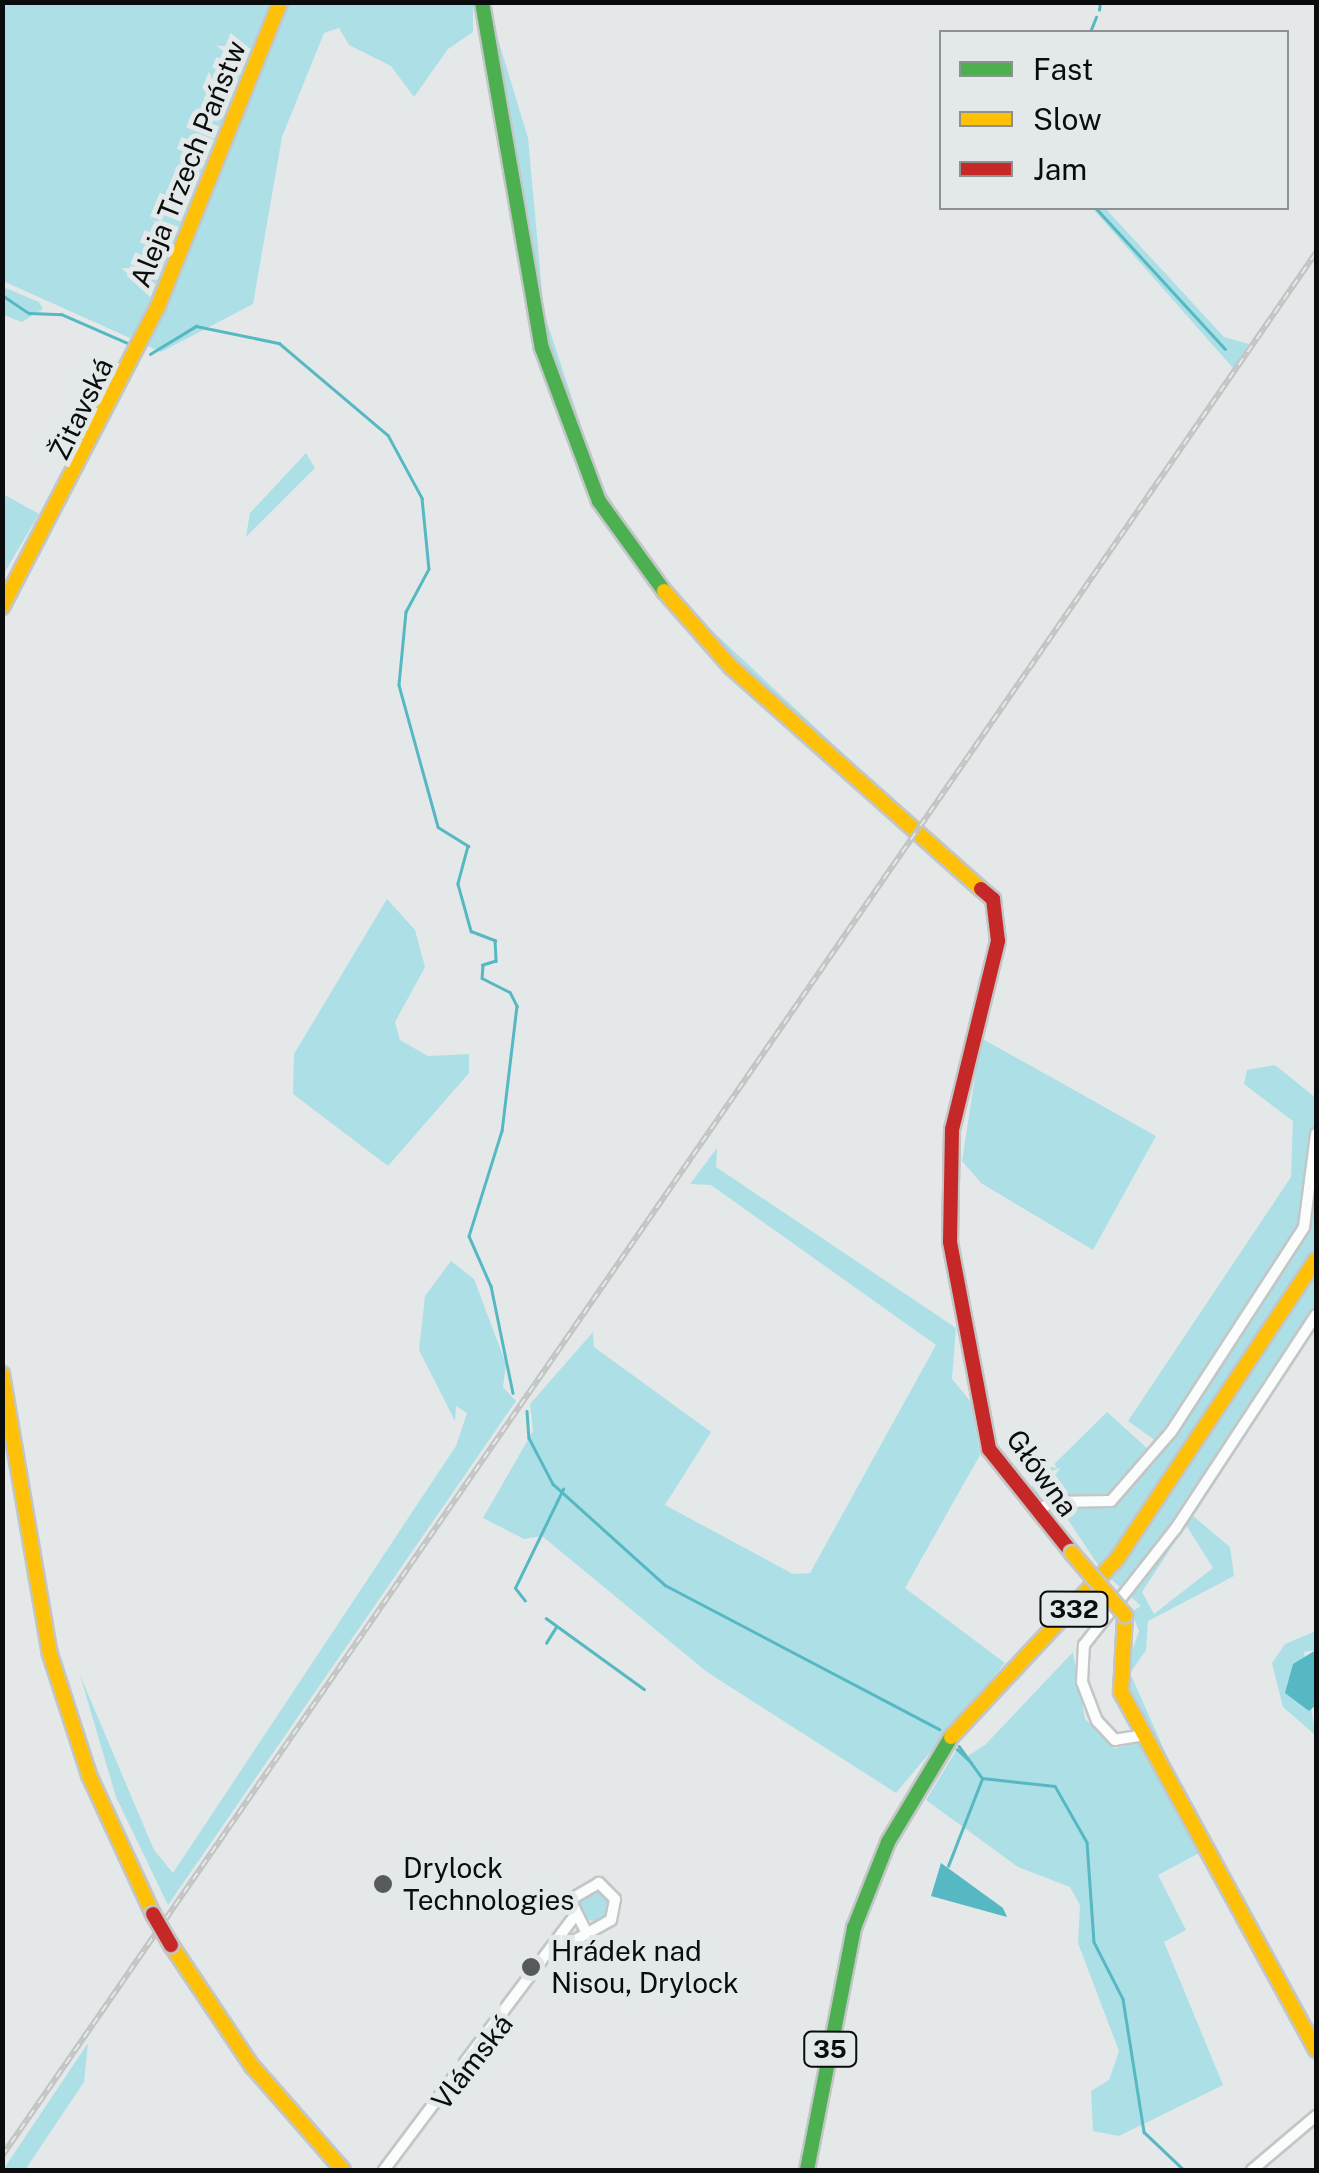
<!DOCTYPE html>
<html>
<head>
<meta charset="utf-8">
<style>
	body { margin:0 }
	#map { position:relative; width:1319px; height:2173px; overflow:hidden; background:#e4e8e8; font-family:"Public Sans",sans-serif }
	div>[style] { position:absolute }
	.green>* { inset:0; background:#ace0e6 }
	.round { border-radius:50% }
	.water>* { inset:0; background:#56b8c2 }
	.stream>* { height:2.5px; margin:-1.25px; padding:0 1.25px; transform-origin:1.25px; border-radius:1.25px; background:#56b8c2 }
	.roads { filter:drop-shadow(2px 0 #c3c6c6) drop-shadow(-2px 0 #c3c6c6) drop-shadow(0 2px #c3c6c6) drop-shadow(0 -2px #c3c6c6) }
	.street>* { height:10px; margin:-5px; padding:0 5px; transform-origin:5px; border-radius:5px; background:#fbfcfc }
	.fast>* { height:14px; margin:-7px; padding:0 7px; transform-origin:7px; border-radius:7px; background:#4caf50 }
	.slow>* { height:14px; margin:-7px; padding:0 7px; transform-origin:7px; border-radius:7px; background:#ffc107 }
	.jam>* { height:14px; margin:-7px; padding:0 7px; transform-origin:7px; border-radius:7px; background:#c62828 }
	.rail>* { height:6px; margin-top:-3px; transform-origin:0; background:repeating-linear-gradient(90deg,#e3e9e9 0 8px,#c2c3c3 0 16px); box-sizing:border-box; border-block:2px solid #c2c3c3 }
	.bridges { filter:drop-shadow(2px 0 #c3c6c6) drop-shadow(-2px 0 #c3c6c6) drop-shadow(0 2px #c3c6c6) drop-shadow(0 -2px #c3c6c6) }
	.slow-bridge>* { height:14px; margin:-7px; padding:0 7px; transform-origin:7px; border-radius:7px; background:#ffc107 }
	.jam-bridge>* { height:14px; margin:-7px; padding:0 7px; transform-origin:7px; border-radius:7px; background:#c62828 }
	.dots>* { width:28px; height:28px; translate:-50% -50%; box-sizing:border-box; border:5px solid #e3e9e9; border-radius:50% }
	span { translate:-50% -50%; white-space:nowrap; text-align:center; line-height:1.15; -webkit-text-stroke:10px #e3e9e9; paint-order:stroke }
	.shield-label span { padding:2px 8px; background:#e3e9e9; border:2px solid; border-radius:8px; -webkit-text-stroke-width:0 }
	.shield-label { font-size:25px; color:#0b0c0d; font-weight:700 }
	.street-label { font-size:28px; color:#0b0c0d }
	.poi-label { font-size:28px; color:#0b0c0d }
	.left { translate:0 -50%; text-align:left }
	.frame { position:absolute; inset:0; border:5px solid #0b0c0d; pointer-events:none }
	.legend { position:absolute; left:939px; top:30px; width:350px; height:180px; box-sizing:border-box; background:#e3e9e9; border:2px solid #8d9191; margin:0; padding:12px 18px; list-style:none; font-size:30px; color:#0b0c0d }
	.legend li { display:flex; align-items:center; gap:20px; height:50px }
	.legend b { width:50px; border:2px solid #8d9191 }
</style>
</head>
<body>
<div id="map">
	<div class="green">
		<div style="clip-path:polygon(382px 2px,473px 3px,473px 32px,448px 49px,414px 97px,391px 66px,349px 45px,339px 28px,324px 33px,282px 137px,253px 304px,161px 352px,3px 281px,2px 3px)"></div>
		<div style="clip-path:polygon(487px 3px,528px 138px,544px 313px,599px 480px,637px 545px,705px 624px,910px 816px,758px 688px,633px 548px,594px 482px,538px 312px)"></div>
		<div style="clip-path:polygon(1092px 208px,1105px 208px,1224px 337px,1249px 344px,1233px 368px)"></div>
		<div style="clip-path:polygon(3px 287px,39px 302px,43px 309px,22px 322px,3px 315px)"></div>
		<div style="clip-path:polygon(306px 453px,315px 468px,246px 537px,250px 513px)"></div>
		<div style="clip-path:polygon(3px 494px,39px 514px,3px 575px)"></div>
		<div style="clip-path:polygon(387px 899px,415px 930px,425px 967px,395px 1022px,400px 1040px,428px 1056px,469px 1054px,469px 1073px,388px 1166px,293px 1094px,294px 1054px)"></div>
		<div style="clip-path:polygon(981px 1038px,1156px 1136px,1093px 1250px,981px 1183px,962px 1161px)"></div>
		<div style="clip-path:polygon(1275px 1065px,1316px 1098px,1316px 1247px,1100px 1568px,1053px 1497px,1038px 1499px,1029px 1489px,1107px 1412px,1149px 1450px,1156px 1441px,1128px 1421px,1291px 1177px,1293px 1121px,1244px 1084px,1247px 1070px)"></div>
		<div style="clip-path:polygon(717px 1148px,716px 1167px,956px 1328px,952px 1379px,971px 1402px,980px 1455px,905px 1588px,1005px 1663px,896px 1793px,707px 1672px,542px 1536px,524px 1539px,483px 1518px,533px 1431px,530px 1404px,593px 1332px,594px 1347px,711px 1432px,665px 1505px,793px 1574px,810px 1573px,936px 1345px,711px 1185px,690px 1184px)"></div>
		<div style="clip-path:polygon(451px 1261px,474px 1279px,506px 1364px,503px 1387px,516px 1401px,168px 1905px,116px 1797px,80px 1675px,154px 1850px,173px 1873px,456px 1446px,467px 1413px,456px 1406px,455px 1421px,419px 1350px,425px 1296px)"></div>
		<div style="clip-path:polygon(evenodd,1316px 1274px,1316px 1327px,1193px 1516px,1230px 1547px,1234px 1576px,1148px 1621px,1146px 1650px,1130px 1673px,1174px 1772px,1128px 1691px,1125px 1672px,1139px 1631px,1131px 1612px,1141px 1606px,1111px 1579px,1316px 1274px,1186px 1525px,1213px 1568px,1154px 1614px,1142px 1592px,1186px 1525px)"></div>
		<div style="clip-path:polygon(1316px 1631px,1316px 1650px,1304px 1652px,1315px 1735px,1283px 1707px,1272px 1663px,1285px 1644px)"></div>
		<div style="clip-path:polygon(1073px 1652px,1085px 1719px,1115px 1748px,1139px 1743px,1201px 1852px,1158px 1875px,1186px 1930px,1164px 1942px,1223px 2085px,1119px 2136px,1093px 2131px,1091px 2091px,1109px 2080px,1119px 2051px,1078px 1943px,1080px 1905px,1070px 1887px,1018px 1867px,926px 1800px,957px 1749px,966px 1757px,985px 1745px)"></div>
		<div class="round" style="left:579px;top:1891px;width:30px;height:30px"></div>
		<div style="clip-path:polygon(88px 2043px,84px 2082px,25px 2170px,3px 2170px)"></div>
	</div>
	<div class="water">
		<div style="clip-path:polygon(1316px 1650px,1316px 1705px,1309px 1711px,1285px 1693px,1293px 1664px)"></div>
		<div style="clip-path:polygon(941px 1863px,1003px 1908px,1007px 1917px,931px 1896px)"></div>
	</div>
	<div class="stream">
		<div style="left:1099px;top:10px;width:8px;rotate:-83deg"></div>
		<div style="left:1090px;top:32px;width:16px;rotate:-68deg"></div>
		<div style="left:1096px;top:208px;width:191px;rotate:47.5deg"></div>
		<div style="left:2px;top:295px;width:32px;rotate:34deg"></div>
		<div style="left:29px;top:313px;width:32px;rotate:2deg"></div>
		<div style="left:61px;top:314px;width:75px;rotate:23.5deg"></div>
		<div style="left:150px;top:354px;width:54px;rotate:-31.3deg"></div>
		<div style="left:196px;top:326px;width:85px;rotate:11.6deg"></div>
		<div style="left:279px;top:343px;width:143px;rotate:40.2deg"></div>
		<div style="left:388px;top:435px;width:72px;rotate:61.6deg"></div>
		<div style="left:422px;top:498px;width:71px;rotate:84.4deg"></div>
		<div style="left:429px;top:569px;width:49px;rotate:118.1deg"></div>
		<div style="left:406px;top:612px;width:73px;rotate:95.5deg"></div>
		<div style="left:399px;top:685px;width:147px;rotate:74.6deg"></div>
		<div style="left:438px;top:827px;width:36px;rotate:32deg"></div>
		<div style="left:468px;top:846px;width:39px;rotate:105deg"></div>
		<div style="left:458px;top:884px;width:49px;rotate:74.5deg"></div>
		<div style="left:471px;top:931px;width:26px;rotate:21deg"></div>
		<div style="left:495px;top:940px;width:21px;rotate:87deg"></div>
		<div style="left:496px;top:961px;width:14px;rotate:163deg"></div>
		<div style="left:483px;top:965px;width:13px;rotate:94deg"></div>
		<div style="left:482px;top:978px;width:31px;rotate:27deg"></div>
		<div style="left:510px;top:992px;width:16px;rotate:63deg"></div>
		<div style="left:517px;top:1006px;width:126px;rotate:96.8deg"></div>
		<div style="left:502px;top:1131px;width:110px;rotate:107.4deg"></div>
		<div style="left:469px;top:1236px;width:55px;rotate:66.3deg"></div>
		<div style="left:491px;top:1286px;width:109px;rotate:78.4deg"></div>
		<div style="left:527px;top:1411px;width:27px;rotate:86deg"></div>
		<div style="left:529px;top:1438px;width:52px;rotate:62.4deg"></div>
		<div style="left:553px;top:1484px;width:151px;rotate:42deg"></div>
		<div style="left:665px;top:1585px;width:310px;rotate:27.7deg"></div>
		<div style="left:525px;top:1601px;width:16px;rotate:-128deg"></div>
		<div style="left:515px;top:1588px;width:110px;rotate:-64.1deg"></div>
		<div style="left:546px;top:1618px;width:121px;rotate:35.9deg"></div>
		<div style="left:546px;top:1643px;width:19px;rotate:-58deg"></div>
		<div style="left:959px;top:1746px;width:39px;rotate:54deg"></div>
		<div style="left:982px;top:1778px;width:73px;rotate:6.3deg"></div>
		<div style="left:1055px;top:1786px;width:64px;rotate:60.3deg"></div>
		<div style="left:1087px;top:1842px;width:100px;rotate:86deg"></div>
		<div style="left:1094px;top:1942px;width:64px;rotate:63deg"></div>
		<div style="left:1123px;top:1999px;width:135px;rotate:81deg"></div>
		<div style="left:1144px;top:2132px;width:55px;rotate:43.5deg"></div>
		<div style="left:957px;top:1749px;width:19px;rotate:43deg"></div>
		<div style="left:948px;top:1866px;width:93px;rotate:-68.7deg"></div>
	</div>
	<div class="roads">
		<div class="street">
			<div style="left:1036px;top:1511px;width:18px;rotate:-29deg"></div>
			<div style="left:1052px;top:1502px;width:59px;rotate:-1deg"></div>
			<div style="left:1111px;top:1501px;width:91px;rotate:-49deg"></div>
			<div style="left:1171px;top:1432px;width:244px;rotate:-57deg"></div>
			<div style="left:1304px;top:1227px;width:94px;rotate:-82.6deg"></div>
			<div style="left:1145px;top:1735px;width:30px;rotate:171deg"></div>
			<div style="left:1115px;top:1740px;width:26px;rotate:-133deg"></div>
			<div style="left:1097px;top:1721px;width:42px;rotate:-111deg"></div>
			<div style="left:1082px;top:1682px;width:37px;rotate:-87deg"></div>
			<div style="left:1084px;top:1645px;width:149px;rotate:-51.8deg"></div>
			<div style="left:1176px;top:1528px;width:255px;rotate:-56.7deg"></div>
			<div style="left:561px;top:1948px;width:57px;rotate:-29.2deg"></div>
			<div style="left:611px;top:1920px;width:21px;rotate:-79deg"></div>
			<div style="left:615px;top:1899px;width:23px;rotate:-135deg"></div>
			<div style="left:599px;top:1883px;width:34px;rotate:150deg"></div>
			<div style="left:570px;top:1900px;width:31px;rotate:63deg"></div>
			<div style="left:384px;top:2170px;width:315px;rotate:-53.1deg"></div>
			<div style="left:1252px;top:2170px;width:84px;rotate:-40.2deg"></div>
		</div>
		<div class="fast">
			<div style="left:482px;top:2px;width:351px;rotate:80.2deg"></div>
			<div style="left:542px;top:348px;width:163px;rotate:69.6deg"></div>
			<div style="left:599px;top:501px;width:111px;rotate:54.2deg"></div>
			<div style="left:807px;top:2170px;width:247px;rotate:-79deg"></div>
			<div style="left:854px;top:1928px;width:92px;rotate:-68.4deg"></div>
			<div style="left:888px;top:1842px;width:122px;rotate:-59deg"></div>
		</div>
		<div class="slow">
			<div style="left:664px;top:591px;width:101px;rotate:48.6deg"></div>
			<div style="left:731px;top:667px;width:334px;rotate:41.6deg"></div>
			<div style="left:2px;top:607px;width:339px;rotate:-62.6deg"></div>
			<div style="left:158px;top:306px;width:328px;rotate:-68.1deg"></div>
			<div style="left:2px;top:1374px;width:284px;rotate:80.3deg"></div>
			<div style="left:50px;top:1654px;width:127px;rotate:72.1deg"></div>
			<div style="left:89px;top:1775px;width:153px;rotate:65.3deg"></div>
			<div style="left:1125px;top:1615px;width:77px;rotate:93deg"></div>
			<div style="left:1121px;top:1692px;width:408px;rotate:61.4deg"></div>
			<div style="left:951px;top:1737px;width:243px;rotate:-47deg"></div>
			<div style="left:1117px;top:1559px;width:359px;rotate:-56.4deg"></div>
			<div style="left:171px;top:1945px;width:146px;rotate:56.2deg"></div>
			<div style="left:252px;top:2066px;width:138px;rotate:48.8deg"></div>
		</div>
		<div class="jam">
			<div style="left:981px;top:889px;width:16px;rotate:40deg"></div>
			<div style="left:993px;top:899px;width:42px;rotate:83.2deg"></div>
			<div style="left:998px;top:941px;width:194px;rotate:103.7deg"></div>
			<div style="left:952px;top:1129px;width:113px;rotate:91deg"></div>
			<div style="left:950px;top:1242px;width:211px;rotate:79.3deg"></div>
			<div style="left:989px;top:1449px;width:133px;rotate:51.4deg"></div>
		</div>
	</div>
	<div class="rail">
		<div style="left:2px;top:2156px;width:2313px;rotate:-55.38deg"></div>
	</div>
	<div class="bridges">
		<div class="slow-bridge">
			<div style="left:1072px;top:1553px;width:82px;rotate:49.5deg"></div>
		</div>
		<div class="jam-bridge">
			<div style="left:153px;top:1914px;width:36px;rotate:60deg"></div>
		</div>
	</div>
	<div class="dots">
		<div style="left:383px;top:1884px;background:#57595a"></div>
		<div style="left:531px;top:1967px;background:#57595a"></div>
	</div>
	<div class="shield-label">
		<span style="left:1074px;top:1609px">332</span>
		<span style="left:830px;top:2049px">35</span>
	</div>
	<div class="street-label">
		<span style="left:188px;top:164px;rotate:-68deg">Aleja Trzech Państw</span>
		<span style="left:81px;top:409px;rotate:-64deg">Žitavská</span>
		<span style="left:1042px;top:1473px;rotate:54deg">Główna</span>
		<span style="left:472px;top:2062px;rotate:-52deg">Vlámská</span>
	</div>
	<div class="poi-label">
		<span class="left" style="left:403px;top:1884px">Drylock<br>Technologies</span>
		<span class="left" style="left:551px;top:1967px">Hrádek nad<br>Nisou, Drylock</span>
	</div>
	<div class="frame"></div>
	<ul class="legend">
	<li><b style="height:12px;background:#4caf50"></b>Fast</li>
	<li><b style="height:12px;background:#ffc107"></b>Slow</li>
	<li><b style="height:12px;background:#c62828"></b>Jam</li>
	</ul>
</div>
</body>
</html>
